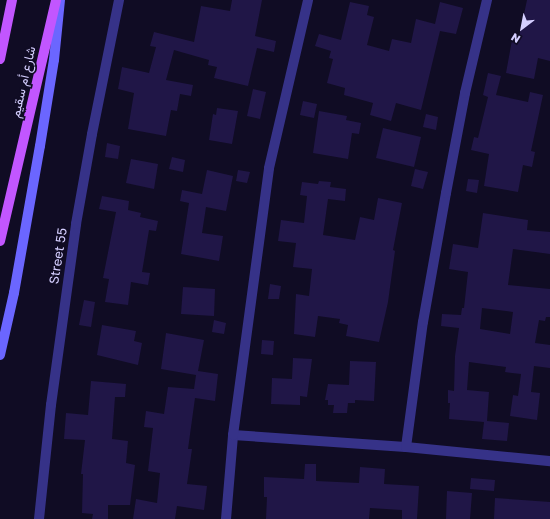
<!DOCTYPE html>
<html>
<head>
<meta charset="utf-8">
<style>
	body { margin:0 }
	#map { position:relative; width:550px; height:519px; overflow:hidden; background:#100c24; font-family:"Golos Text",Vazirmatn,sans-serif }
	div>[style] { position:absolute }
	.building>* { inset:0; background:#201647 }
	.street>* { height:10px; margin:-5px; padding:0 5px; transform-origin:5px; border-radius:5px; background:#363288 }
	.secondary>* { height:10px; margin:-5px; padding:0 5px; transform-origin:5px; border-radius:5px; background:#6b66ff }
	.primary>* { height:10px; margin:-5px; padding:0 5px; transform-origin:5px; border-radius:5px; background:#c256ff }
	span { translate:-50% -50%; white-space:nowrap; text-align:center; line-height:1.15; -webkit-text-stroke:3.5px #100c24; paint-order:stroke }
	.street-label { font-size:13px; color:#d5cfff }
	.north { position:absolute; left:502px; top:8px; width:40px; height:40px; -webkit-text-stroke:3px #100c24; paint-order:stroke; rotate:212deg; font-size:11px; font-weight:700; line-height:16px; text-align:center; color:#d5cfff }
	.north::after { content:''; display:block; margin:auto; width:14px; height:18px; background:#d5cfff; clip-path:polygon(50% 0,100% 100%,50% 72%,0 100%) }
</style>
</head>
<body>
<div id="map">
	<div class="building">
		<div style="clip-path:polygon(232px 0,262px 0,255px 36px,276px 41px,274px 52px,257px 48px,248px 86px,214px 78px,217px 67px,208px 65px,209px 60px,174px 50px,166px 80px,193px 85px,191px 96px,180px 94px,177px 111px,171px 110px,166px 136px,128px 129px,134px 93px,118px 89px,122px 67px,149px 73px,156px 47px,150px 46px,154px 32px,194px 42px,201px 6px,230px 11px)"></div>
		<div style="clip-path:polygon(527px 0,550px 0,550px 61px,538px 58px,534px 79px,506px 73px,512px 40px,518px 42px)"></div>
		<div style="clip-path:polygon(350px 2px,369px 6px,367px 15px,374px 17px,367px 45px,389px 51px,392px 39px,411px 43px,416px 19px,435px 24px,440px 2px,463px 8px,456px 34px,440px 31px,421px 110px,396px 103px,391px 121px,370px 115px,373px 103px,344px 95px,345px 88px,327px 83px,333px 59px,329px 58px,331px 51px,315px 46px,319px 34px,341px 40px)"></div>
		<div style="clip-path:polygon(488px 73px,501px 76px,496px 95px,528px 102px,530px 92px,543px 95px,531px 151px,535px 152px,532px 167px,523px 165px,518px 192px,484px 186px,489px 154px,471px 150px,474px 137px,478px 138px,488px 97px,483px 95px)"></div>
		<div style="clip-path:polygon(253px 89px,266px 92px,260px 119px,247px 116px)"></div>
		<div style="clip-path:polygon(303px 101px,317px 104px,314px 118px,300px 115px)"></div>
		<div style="clip-path:polygon(217px 108px,238px 111px,232px 144px,209px 140px,213px 114px,216px 115px)"></div>
		<div style="clip-path:polygon(319px 111px,347px 116px,346px 120px,361px 123px,359px 134px,352px 133px,348px 159px,313px 153px)"></div>
		<div style="clip-path:polygon(426px 114px,438px 117px,436px 130px,423px 127px)"></div>
		<div style="clip-path:polygon(383px 128px,421px 137px,414px 167px,376px 158px)"></div>
		<div style="clip-path:polygon(107px 143px,120px 146px,118px 159px,105px 157px)"></div>
		<div style="clip-path:polygon(172px 157px,185px 160px,183px 172px,169px 169px)"></div>
		<div style="clip-path:polygon(131px 159px,158px 164px,154px 189px,126px 183px)"></div>
		<div style="clip-path:polygon(415px 169px,428px 172px,423px 189px,411px 186px)"></div>
		<div style="clip-path:polygon(207px 170px,233px 176px,226px 211px,206px 207px,202px 233px,223px 236px,219px 261px,181px 254px,189px 203px,180px 201px,182px 190px,202px 194px)"></div>
		<div style="clip-path:polygon(238px 170px,250px 172px,247px 183px,236px 181px)"></div>
		<div style="clip-path:polygon(468px 179px,479px 180px,477px 193px,466px 191px)"></div>
		<div style="clip-path:polygon(319px 181px,331px 182px,330px 187px,346px 189px,345px 201px,328px 199px,323px 235px,355px 240px,360px 217px,374px 220px,378px 198px,402px 203px,393px 250px,395px 251px,388px 302px,379px 342px,346px 336px,348px 325px,339px 323px,340px 319px,318px 316px,315px 337px,294px 334px,296px 294px,309px 296px,312px 269px,293px 267px,296px 243px,278px 241px,281px 220px,304px 223px,307px 196px,300px 195px,302px 182px,318px 184px)"></div>
		<div style="clip-path:polygon(102px 196px,129px 201px,128px 210px,141px 213px,140px 217px,158px 221px,156px 231px,149px 230px,142px 272px,150px 273px,148px 285px,131px 282px,128px 305px,105px 302px,109px 279px,103px 278px,116px 212px,99px 209px)"></div>
		<div style="clip-path:polygon(evenodd,483px 213px,528px 220px,527px 230px,550px 232px,550px 254px,513px 249px,508px 285px,550px 289px,550px 317px,546px 317px,545px 321px,539px 320px,535px 343px,550px 345px,550px 368px,534px 366px,531px 392px,540px 393px,537px 420px,510px 416px,513px 395px,518px 396px,521px 374px,505px 372px,506px 367px,469px 362px,467px 390px,489px 392px,487px 421px,509px 423px,507px 441px,482px 439px,484px 422px,449px 419px,450px 403px,448px 403px,448px 390px,454px 391px,455px 356px,459px 328px,441px 326px,442px 314px,461px 315px,462px 308px,464px 308px,468px 272px,449px 269px,453px 244px,478px 248px,483px 213px,482px 308px,513px 312px,510px 334px,480px 329px,482px 308px)"></div>
		<div style="clip-path:polygon(270px 284px,281px 286px,279px 299px,268px 299px)"></div>
		<div style="clip-path:polygon(183px 287px,215px 289px,214px 316px,181px 314px)"></div>
		<div style="clip-path:polygon(84px 300px,95px 302px,91px 327px,79px 325px)"></div>
		<div style="clip-path:polygon(214px 320px,226px 323px,224px 334px,212px 332px)"></div>
		<div style="clip-path:polygon(102px 325px,136px 331px,134px 341px,142px 343px,138px 365px,97px 355px)"></div>
		<div style="clip-path:polygon(166px 333px,204px 340px,198px 371px,218px 374px,215px 401px,195px 398px,188px 449px,192px 449px,187px 484px,207px 486px,204px 510px,177px 506px,175px 519px,133px 519px,136px 499px,157px 503px,160px 473px,148px 471px,153px 428px,144px 427px,146px 411px,164px 414px,168px 387px,194px 389px,196px 375px,161px 369px)"></div>
		<div style="clip-path:polygon(262px 340px,274px 341px,273px 355px,261px 354px)"></div>
		<div style="clip-path:polygon(293px 358px,312px 359px,307px 397px,300px 396px,300px 405px,271px 404px,272px 378px,292px 379px)"></div>
		<div style="clip-path:polygon(350px 361px,376px 362px,374px 401px,355px 400px,355px 403px,348px 403px,347px 413px,333px 413px,334px 405px,328px 405px,328px 400px,325px 400px,328px 384px,349px 385px)"></div>
		<div style="clip-path:polygon(91px 381px,126px 384px,125px 397px,115px 397px,112px 439px,128px 441px,126px 463px,135px 465px,130px 505px,108px 505px,108px 519px,92px 519px,93px 514px,82px 513px,83px 474px,81px 474px,85px 440px,64px 439px,66px 413px,88px 415px)"></div>
		<div style="clip-path:polygon(305px 464px,316px 464px,316px 481px,359px 483px,360px 467px,385px 469px,384px 484px,419px 486px,417px 519px,402px 519px,402px 510px,370px 508px,369px 519px,266px 519px,267px 497px,264px 497px,264px 477px,304px 479px)"></div>
		<div style="clip-path:polygon(471px 478px,495px 480px,494px 491px,470px 489px)"></div>
		<div style="clip-path:polygon(447px 491px,472px 493px,470px 519px,446px 519px)"></div>
		<div style="clip-path:polygon(495px 498px,550px 502px,550px 519px,494px 519px)"></div>
	</div>
	<div class="street">
		<div style="left:233px;top:435px;width:173px;rotate:4deg"></div>
		<div style="left:406px;top:447px;width:145px;rotate:5.6deg"></div>
		<div style="left:406px;top:447px;width:126px;rotate:-82.3deg"></div>
		<div style="left:423px;top:322px;width:131px;rotate:-79.9deg"></div>
		<div style="left:446px;top:193px;width:102px;rotate:-79.2deg"></div>
		<div style="left:465px;top:93px;width:96px;rotate:-76.7deg"></div>
		<div style="left:39px;top:519px;width:115px;rotate:-84deg"></div>
		<div style="left:51px;top:405px;width:183px;rotate:-82.1deg"></div>
		<div style="left:76px;top:224px;width:91px;rotate:-79.9deg"></div>
		<div style="left:92px;top:134px;width:137px;rotate:-78.6deg"></div>
		<div style="left:226px;top:519px;width:84px;rotate:-85.2deg"></div>
		<div style="left:233px;top:435px;width:269px;rotate:-82.3deg"></div>
		<div style="left:269px;top:168px;width:172px;rotate:-76.9deg"></div>
	</div>
	<div class="secondary">
		<div style="left:0;top:355px;width:64px;rotate:-77.3deg"></div>
		<div style="left:14px;top:293px;width:149px;rotate:-80deg"></div>
		<div style="left:40px;top:146px;width:87px;rotate:-80.8deg"></div>
		<div style="left:54px;top:60px;width:60px;rotate:-84.3deg"></div>
	</div>
	<div class="primary">
		<div style="left:0;top:59px;width:60px;rotate:-78.5deg"></div>
		<div style="left:0;top:241px;width:247px;rotate:-76.9deg"></div>
	</div>
	<div class="street-label">
		<span style="left:23px;top:82px;rotate:-77deg">شارع أم سقيم</span>
		<span style="left:58px;top:256px;rotate:-81deg">Street 55</span>
	</div>
	<div class="north">N</div>
</div>
</body>
</html>
